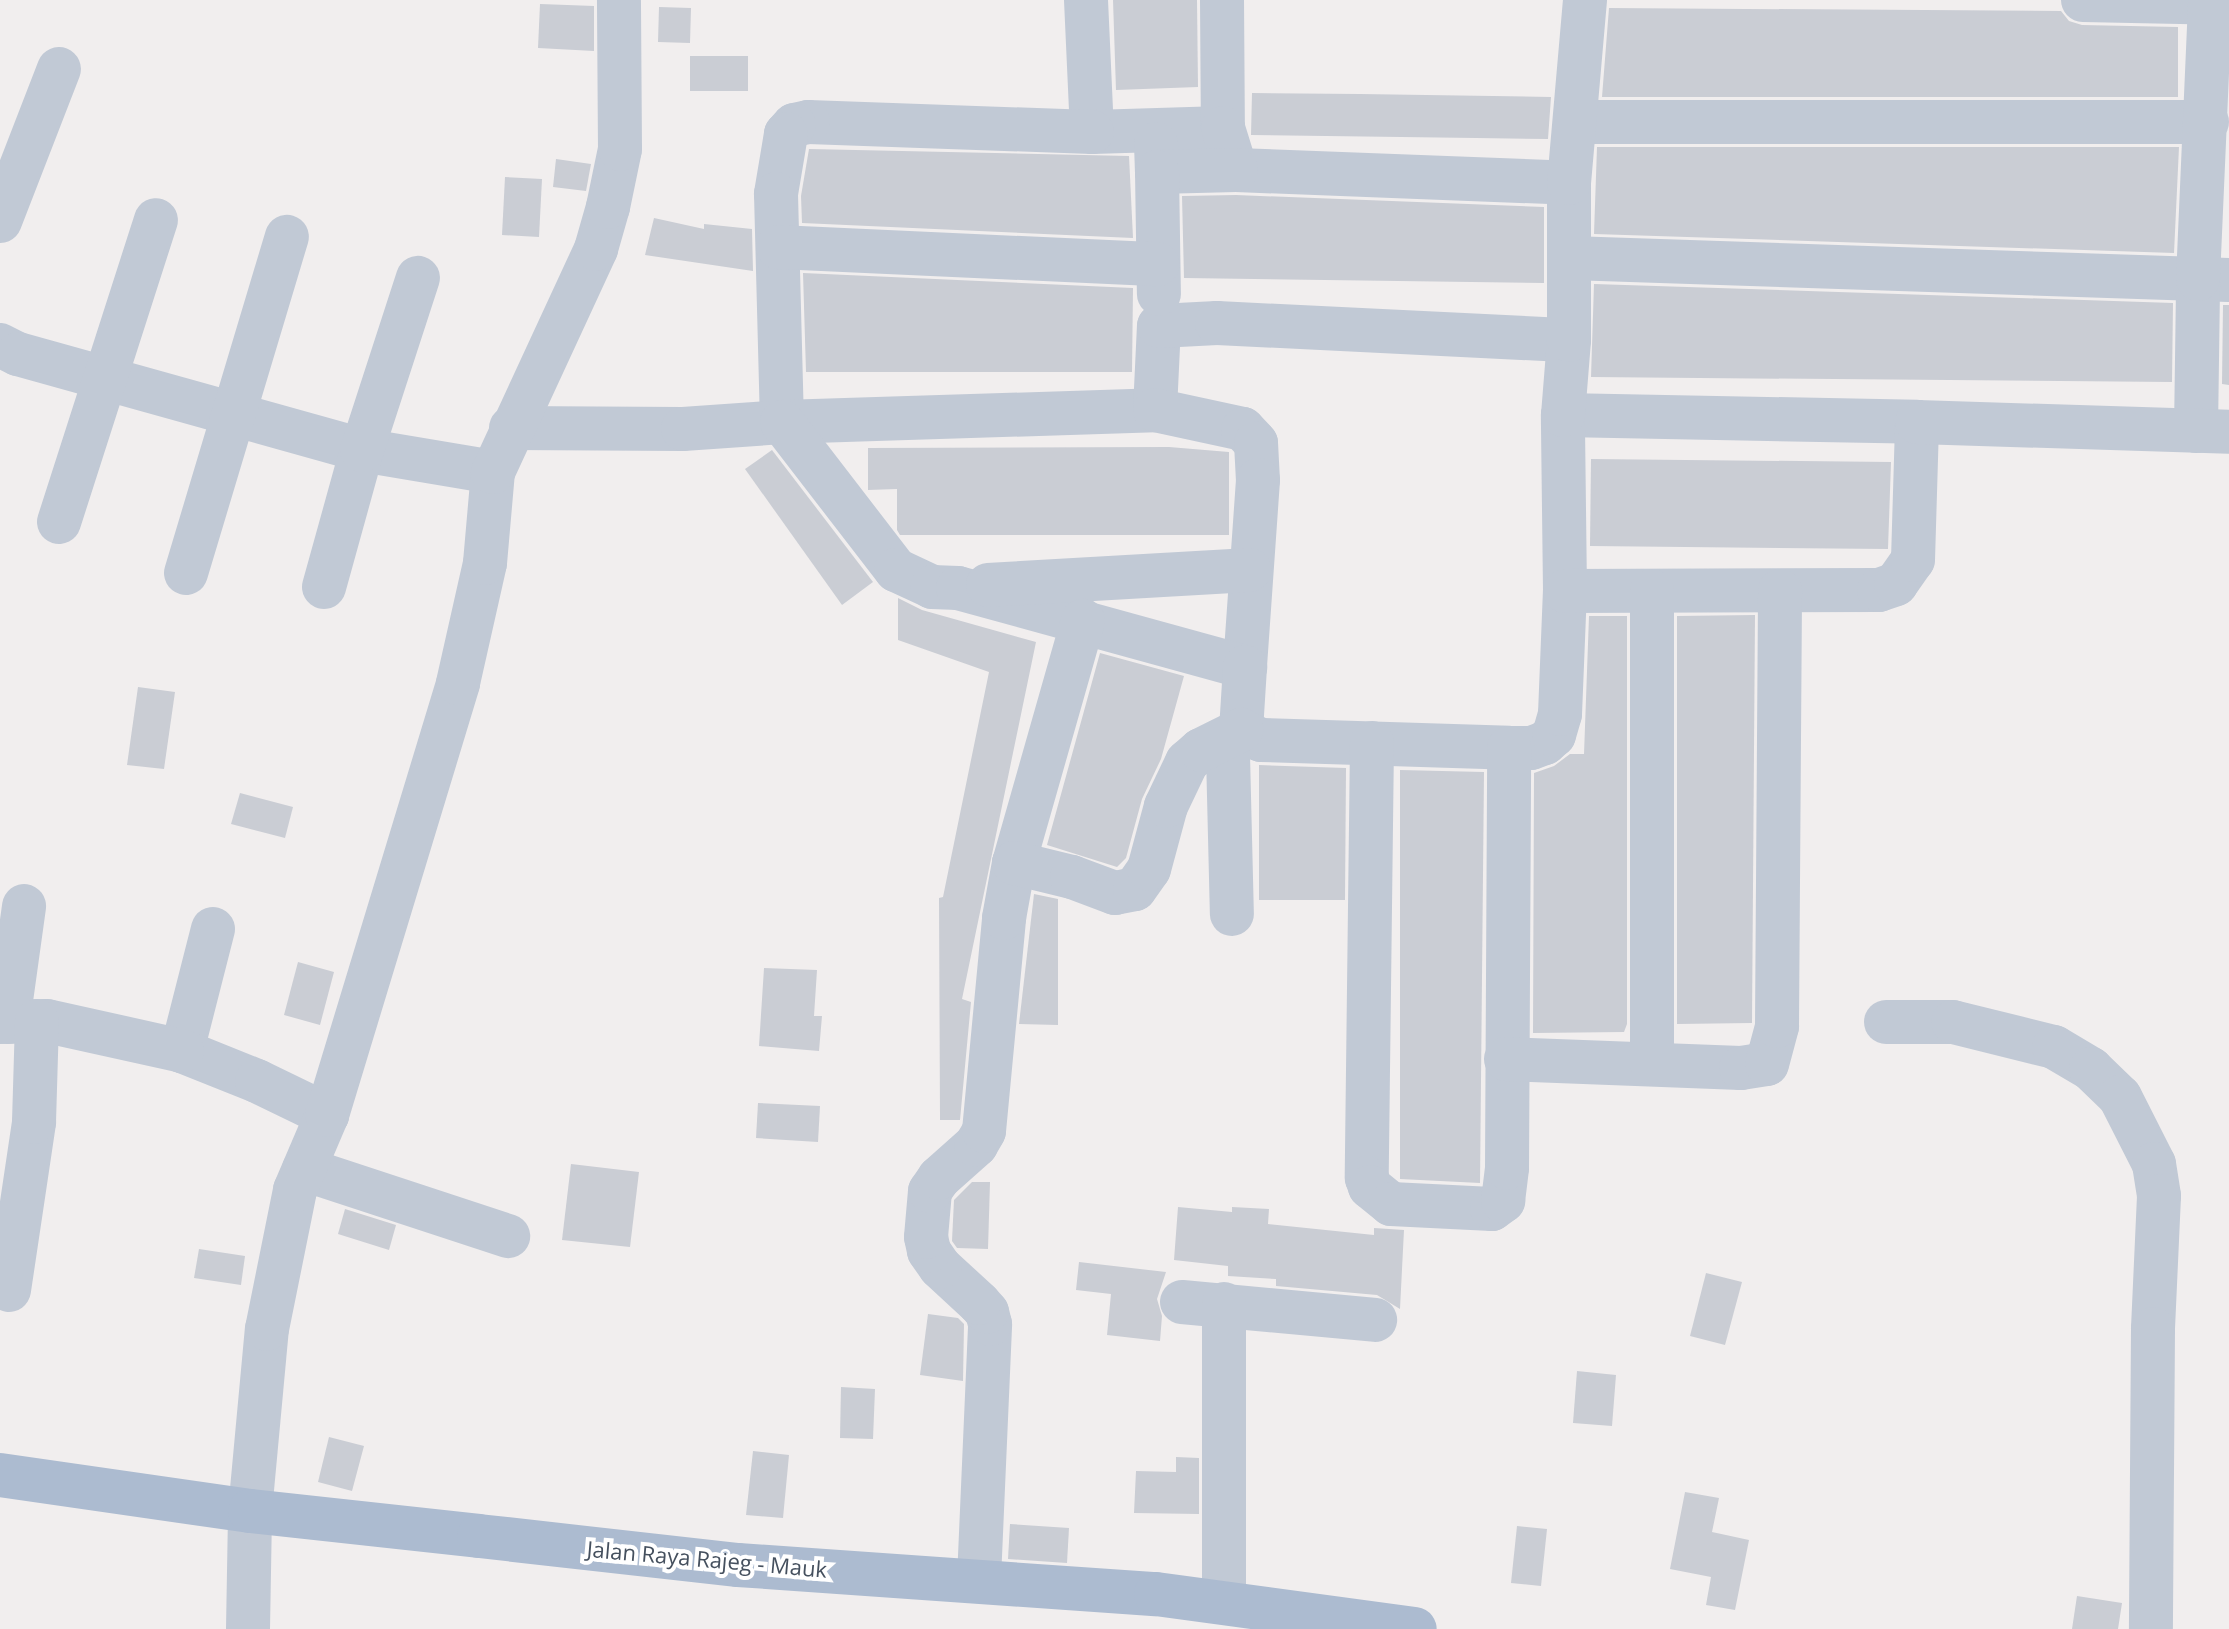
<!DOCTYPE html>
<html>
<head>
<meta charset="utf-8">
<style>
	body { margin:0 }
	#map { position:relative; width:2229px; height:1629px; overflow:hidden; background:#f1eeee; font-family:"Open Sans",sans-serif }
	div>[style] { position:absolute }
	.building>* { inset:0; background:#cacdd4 }
	.minor>* { height:44px; margin:-22px; padding:0 22px; transform-origin:22px; border-radius:22px; background:#c1c9d5 }
	.major>* { height:44px; margin:-22px; padding:0 22px; transform-origin:22px; border-radius:22px; background:#acbbd0 }
	span { translate:-50% -50%; white-space:nowrap; text-align:center; line-height:1.15; -webkit-text-stroke:8px #fff; paint-order:stroke }
	.street-label { font-size:22px; color:#45505e }
</style>
</head>
<body>
<div id="map">
	<div class="building">
		<div style="clip-path:polygon(1113px 0,1197px 0,1198px 87px,1116px 90px)"></div>
		<div style="clip-path:polygon(540px 4px,594px 6px,594px 51px,538px 48px)"></div>
		<div style="clip-path:polygon(659px 7px,691px 8px,690px 43px,658px 42px)"></div>
		<div style="clip-path:polygon(1609px 8px,2061px 11px,2069px 21px,2082px 25px,2178px 27px,2178px 97px,1602px 97px)"></div>
		<div style="clip-path:polygon(690px 56px,748px 56px,748px 91px,690px 91px)"></div>
		<div style="clip-path:polygon(1252px 93px,1360px 94px,1551px 97px,1548px 139px,1476px 138px,1251px 135px)"></div>
		<div style="clip-path:polygon(1597px 147px,2179px 147px,2174px 253px,1594px 234px)"></div>
		<div style="clip-path:polygon(809px 149px,1129px 156px,1133px 238px,802px 223px,801px 196px)"></div>
		<div style="clip-path:polygon(556px 159px,591px 164px,586px 191px,553px 187px)"></div>
		<div style="clip-path:polygon(505px 177px,542px 179px,539px 237px,502px 235px)"></div>
		<div style="clip-path:polygon(1236px 195px,1544px 207px,1544px 283px,1184px 278px,1182px 196px)"></div>
		<div style="clip-path:polygon(654px 218px,704px 229px,704px 224px,752px 229px,753px 271px,645px 255px)"></div>
		<div style="clip-path:polygon(803px 273px,1133px 288px,1132px 372px,806px 372px)"></div>
		<div style="clip-path:polygon(1594px 284px,2173px 303px,2172px 382px,1591px 377px)"></div>
		<div style="clip-path:polygon(2223px 305px,2229px 305px,2229px 385px,2222px 384px)"></div>
		<div style="clip-path:polygon(1169px 447px,1229px 452px,1229px 535px,900px 535px,897px 530px,897px 489px,868px 490px,868px 448px)"></div>
		<div style="clip-path:polygon(772px 450px,873px 582px,842px 605px,745px 469px)"></div>
		<div style="clip-path:polygon(1591px 459px,1891px 462px,1888px 549px,1590px 546px)"></div>
		<div style="clip-path:polygon(898px 598px,922px 610px,1036px 642px,962px 999px,971px 1002px,960px 1120px,940px 1120px,939px 898px,943px 897px,989px 672px,898px 640px)"></div>
		<div style="clip-path:polygon(1755px 615px,1752px 1023px,1677px 1024px,1677px 616px)"></div>
		<div style="clip-path:polygon(1589px 616px,1627px 616px,1627px 1024px,1624px 1032px,1533px 1033px,1534px 773px,1554px 766px,1570px 754px,1584px 754px)"></div>
		<div style="clip-path:polygon(1100px 653px,1184px 676px,1161px 759px,1142px 799px,1126px 858px,1117px 867px,1047px 845px)"></div>
		<div style="clip-path:polygon(138px 687px,175px 692px,164px 769px,127px 765px)"></div>
		<div style="clip-path:polygon(1259px 765px,1346px 768px,1345px 900px,1259px 900px)"></div>
		<div style="clip-path:polygon(1400px 770px,1484px 772px,1480px 1183px,1400px 1179px)"></div>
		<div style="clip-path:polygon(240px 793px,293px 807px,285px 838px,231px 824px)"></div>
		<div style="clip-path:polygon(1034px 894px,1058px 899px,1058px 1025px,1019px 1024px)"></div>
		<div style="clip-path:polygon(298px 962px,334px 972px,320px 1025px,284px 1015px)"></div>
		<div style="clip-path:polygon(764px 968px,817px 970px,814px 1016px,822px 1016px,819px 1051px,759px 1046px)"></div>
		<div style="clip-path:polygon(758px 1103px,820px 1106px,818px 1142px,756px 1138px)"></div>
		<div style="clip-path:polygon(571px 1164px,639px 1172px,630px 1247px,562px 1240px)"></div>
		<div style="clip-path:polygon(972px 1182px,990px 1182px,988px 1249px,957px 1248px,952px 1241px,954px 1200px)"></div>
		<div style="clip-path:polygon(1178px 1207px,1232px 1212px,1232px 1207px,1269px 1209px,1268px 1224px,1374px 1235px,1374px 1228px,1404px 1230px,1400px 1309px,1377px 1295px,1276px 1286px,1276px 1279px,1228px 1276px,1228px 1266px,1174px 1260px)"></div>
		<div style="clip-path:polygon(345px 1209px,396px 1225px,389px 1250px,338px 1234px)"></div>
		<div style="clip-path:polygon(199px 1249px,245px 1256px,241px 1285px,194px 1278px)"></div>
		<div style="clip-path:polygon(1079px 1262px,1166px 1272px,1157px 1299px,1162px 1316px,1160px 1341px,1107px 1335px,1111px 1294px,1076px 1290px)"></div>
		<div style="clip-path:polygon(1706px 1273px,1742px 1282px,1725px 1345px,1690px 1336px)"></div>
		<div style="clip-path:polygon(928px 1314px,958px 1318px,964px 1324px,963px 1381px,920px 1375px)"></div>
		<div style="clip-path:polygon(1577px 1371px,1616px 1375px,1612px 1426px,1573px 1423px)"></div>
		<div style="clip-path:polygon(841px 1387px,875px 1389px,873px 1439px,840px 1438px)"></div>
		<div style="clip-path:polygon(329px 1437px,364px 1446px,352px 1491px,318px 1482px)"></div>
		<div style="clip-path:polygon(753px 1451px,789px 1455px,783px 1518px,746px 1515px)"></div>
		<div style="clip-path:polygon(1176px 1457px,1199px 1458px,1199px 1514px,1134px 1513px,1136px 1471px,1176px 1472px)"></div>
		<div style="clip-path:polygon(1685px 1492px,1719px 1498px,1712px 1532px,1749px 1540px,1735px 1610px,1706px 1605px,1711px 1577px,1670px 1569px)"></div>
		<div style="clip-path:polygon(1010px 1524px,1069px 1528px,1067px 1563px,1008px 1559px)"></div>
		<div style="clip-path:polygon(1517px 1526px,1547px 1529px,1541px 1586px,1511px 1583px)"></div>
		<div style="clip-path:polygon(2077px 1596px,2122px 1603px,2118px 1629px,2072px 1629px)"></div>
	</div>
	<div class="minor">
		<div style="left:1086px;top:0;width:132px;rotate:87.4deg"></div>
		<div style="left:1092px;top:132px;width:131px;rotate:-1.7deg"></div>
		<div style="left:1222px;top:0;width:128px;rotate:89.6deg"></div>
		<div style="left:1223px;top:128px;width:44px;rotate:72.8deg"></div>
		<div style="left:1236px;top:170px;width:333px;rotate:2.2deg"></div>
		<div style="left:2083px;top:0;width:146px;rotate:1.2deg"></div>
		<div style="left:1577px;top:122px;width:630px"></div>
		<div style="left:1092px;top:132px;width:284px;rotate:-178deg"></div>
		<div style="left:808px;top:122px;width:14px;rotate:168deg"></div>
		<div style="left:794px;top:125px;width:12px;rotate:132deg"></div>
		<div style="left:786px;top:134px;width:61px;rotate:99.5deg"></div>
		<div style="left:776px;top:194px;width:228px;rotate:88.5deg"></div>
		<div style="left:782px;top:422px;width:373px;rotate:-1.8deg"></div>
		<div style="left:1155px;top:410px;width:84px;rotate:-87.3deg"></div>
		<div style="left:1159px;top:326px;width:58px;rotate:-3deg"></div>
		<div style="left:1217px;top:323px;width:352px;rotate:2.8deg"></div>
		<div style="left:1156px;top:144px;width:28px;rotate:88deg"></div>
		<div style="left:1157px;top:172px;width:79px;rotate:-1.5deg"></div>
		<div style="left:1157px;top:172px;width:122px;rotate:89.1deg"></div>
		<div style="left:0;top:221px;width:163px;rotate:-68.8deg"></div>
		<div style="left:778px;top:247px;width:380px;rotate:2.6deg"></div>
		<div style="left:1570px;top:258px;width:659px;rotate:1.91deg"></div>
		<div style="left:0;top:345px;width:20px;rotate:27deg"></div>
		<div style="left:18px;top:354px;width:357px;rotate:15.6deg"></div>
		<div style="left:362px;top:450px;width:133px;rotate:9.5deg"></div>
		<div style="left:1155px;top:410px;width:90px;rotate:12.2deg"></div>
		<div style="left:1243px;top:429px;width:19px;rotate:47deg"></div>
		<div style="left:1256px;top:443px;width:37px;rotate:87deg"></div>
		<div style="left:1258px;top:480px;width:187px;rotate:94deg"></div>
		<div style="left:1563px;top:415px;width:354px;rotate:1.1deg"></div>
		<div style="left:511px;top:428px;width:172px;rotate:0.3deg"></div>
		<div style="left:683px;top:429px;width:99px;rotate:-4deg"></div>
		<div style="left:782px;top:422px;width:187px;rotate:52.4deg"></div>
		<div style="left:896px;top:570px;width:40px;rotate:25deg"></div>
		<div style="left:932px;top:587px;width:26px;rotate:2deg"></div>
		<div style="left:958px;top:588px;width:298px;rotate:15.4deg"></div>
		<div style="left:1245px;top:667px;width:63px;rotate:93.6deg"></div>
		<div style="left:1241px;top:730px;width:22px;rotate:27deg"></div>
		<div style="left:1261px;top:740px;width:248px;rotate:1.8deg"></div>
		<div style="left:1509px;top:748px;width:22px"></div>
		<div style="left:1531px;top:748px;width:15px;rotate:-20deg"></div>
		<div style="left:1545px;top:743px;width:12px;rotate:-42deg"></div>
		<div style="left:1554px;top:735px;width:22px;rotate:-74deg"></div>
		<div style="left:1560px;top:714px;width:123px;rotate:-87.7deg"></div>
		<div style="left:1565px;top:591px;width:176px;rotate:-90.7deg"></div>
		<div style="left:1563px;top:415px;width:75px;rotate:-85.4deg"></div>
		<div style="left:1569px;top:340px;width:157px;rotate:-90deg"></div>
		<div style="left:1569px;top:183px;width:184px;rotate:-85deg"></div>
		<div style="left:2196px;top:431px;width:152px;rotate:-89.2deg"></div>
		<div style="left:2198px;top:279px;width:276px;rotate:-87.5deg"></div>
		<div style="left:59px;top:522px;width:317px;rotate:-72.2deg"></div>
		<div style="left:186px;top:573px;width:351px;rotate:-73.3deg"></div>
		<div style="left:988px;top:585px;width:262px;rotate:-3.3deg"></div>
		<div style="left:324px;top:587px;width:142px;rotate:-74.5deg"></div>
		<div style="left:362px;top:450px;width:181px;rotate:-72deg"></div>
		<div style="left:1565px;top:591px;width:314px;rotate:-0.2deg"></div>
		<div style="left:1879px;top:590px;width:18px;rotate:-19deg"></div>
		<div style="left:1896px;top:584px;width:29px;rotate:-55deg"></div>
		<div style="left:1913px;top:560px;width:138px;rotate:-88.3deg"></div>
		<div style="left:1917px;top:422px;width:312px;rotate:1.8deg"></div>
		<div style="left:1220px;top:741px;width:16px;rotate:60deg"></div>
		<div style="left:1228px;top:755px;width:159px;rotate:88.6deg"></div>
		<div style="left:1372px;top:743px;width:435px;rotate:90.7deg"></div>
		<div style="left:1367px;top:1178px;width:9px;rotate:72deg"></div>
		<div style="left:1370px;top:1187px;width:27px;rotate:39deg"></div>
		<div style="left:1391px;top:1204px;width:101px;rotate:2.8deg"></div>
		<div style="left:1492px;top:1209px;width:14px;rotate:-36deg"></div>
		<div style="left:1503px;top:1201px;width:33px;rotate:-83deg"></div>
		<div style="left:1507px;top:1168px;width:420px;rotate:-89.7deg"></div>
		<div style="left:1014px;top:863px;width:252px;rotate:-74.1deg"></div>
		<div style="left:213px;top:929px;width:126px;rotate:104.3deg"></div>
		<div style="left:182px;top:1051px;width:81px;rotate:21.8deg"></div>
		<div style="left:257px;top:1081px;width:78px;rotate:25.9deg"></div>
		<div style="left:0;top:1022px;width:47px;rotate:-1.2deg"></div>
		<div style="left:47px;top:1021px;width:138px;rotate:12.5deg"></div>
		<div style="left:8px;top:1022px;width:117px;rotate:-82.1deg"></div>
		<div style="left:1886px;top:1022px;width:67px"></div>
		<div style="left:1953px;top:1022px;width:104px;rotate:13.9deg"></div>
		<div style="left:2054px;top:1047px;width:43px;rotate:30.7deg"></div>
		<div style="left:2091px;top:1069px;width:40px;rotate:44deg"></div>
		<div style="left:2120px;top:1097px;width:75px;rotate:63.1deg"></div>
		<div style="left:2154px;top:1164px;width:32px;rotate:81deg"></div>
		<div style="left:2159px;top:1196px;width:133px;rotate:92.6deg"></div>
		<div style="left:2153px;top:1329px;width:300px;rotate:90.4deg"></div>
		<div style="left:1506px;top:1059px;width:235px;rotate:2.2deg"></div>
		<div style="left:1741px;top:1068px;width:26px;rotate:-9deg"></div>
		<div style="left:1767px;top:1064px;width:39px;rotate:-75deg"></div>
		<div style="left:1777px;top:1026px;width:435px;rotate:-89.6deg"></div>
		<div style="left:1652px;top:1063px;width:472px;rotate:-90deg"></div>
		<div style="left:304px;top:1169px;width:215px;rotate:18.2deg"></div>
		<div style="left:9px;top:1290px;width:170px;rotate:-81.5deg"></div>
		<div style="left:34px;top:1122px;width:101px;rotate:-88.3deg"></div>
		<div style="left:1182px;top:1302px;width:194px;rotate:5.3deg"></div>
		<div style="left:979px;top:1579px;width:255px;rotate:-87.5deg"></div>
		<div style="left:990px;top:1324px;width:12px;rotate:-104deg"></div>
		<div style="left:987px;top:1312px;width:12px;rotate:-132deg"></div>
		<div style="left:979px;top:1303px;width:53px;rotate:-137.3deg"></div>
		<div style="left:940px;top:1267px;width:19px;rotate:-125deg"></div>
		<div style="left:929px;top:1251px;width:14px;rotate:-102deg"></div>
		<div style="left:926px;top:1237px;width:46px;rotate:-85deg"></div>
		<div style="left:930px;top:1191px;width:16px;rotate:-55deg"></div>
		<div style="left:939px;top:1178px;width:50px;rotate:-41.7deg"></div>
		<div style="left:976px;top:1145px;width:16px;rotate:-60deg"></div>
		<div style="left:984px;top:1131px;width:214px;rotate:-84.6deg"></div>
		<div style="left:1004px;top:918px;width:56px;rotate:-79.7deg"></div>
		<div style="left:1014px;top:863px;width:60px;rotate:13.6deg"></div>
		<div style="left:1072px;top:877px;width:46px;rotate:20.4deg"></div>
		<div style="left:1115px;top:893px;width:20px;rotate:-11deg"></div>
		<div style="left:1135px;top:889px;width:24px;rotate:-55deg"></div>
		<div style="left:1149px;top:869px;width:65px;rotate:-74.9deg"></div>
		<div style="left:1166px;top:806px;width:49px;rotate:-64.5deg"></div>
		<div style="left:1187px;top:762px;width:18px;rotate:-41deg"></div>
		<div style="left:1201px;top:750px;width:45px;rotate:-26.6deg"></div>
		<div style="left:1224px;top:1601px;width:297px;rotate:-90deg"></div>
		<div style="left:248px;top:1629px;width:118px;rotate:-89deg"></div>
		<div style="left:250px;top:1511px;width:183px;rotate:-84.7deg"></div>
		<div style="left:267px;top:1329px;width:142px;rotate:-78.6deg"></div>
		<div style="left:295px;top:1190px;width:82px;rotate:-66.9deg"></div>
		<div style="left:327px;top:1115px;width:451px;rotate:-73.1deg"></div>
		<div style="left:458px;top:683px;width:123px;rotate:-77.3deg"></div>
		<div style="left:485px;top:563px;width:91px;rotate:-85deg"></div>
		<div style="left:493px;top:472px;width:246px;rotate:-65.2deg"></div>
		<div style="left:596px;top:249px;width:44px;rotate:-74.1deg"></div>
		<div style="left:608px;top:207px;width:59px;rotate:-78.3deg"></div>
		<div style="left:620px;top:149px;width:149px;rotate:-90.4deg"></div>
	</div>
	<div class="major">
		<div style="left:0;top:1475px;width:253px;rotate:8.2deg"></div>
		<div style="left:250px;top:1511px;width:230px;rotate:6.2deg"></div>
		<div style="left:479px;top:1536px;width:261px;rotate:6.4deg"></div>
		<div style="left:738px;top:1565px;width:419px;rotate:4deg"></div>
		<div style="left:1156px;top:1594px;width:261px;rotate:7.7deg"></div>
	</div>
	<div class="street-label">
		<span style="left:707px;top:1559px;rotate:5deg">Jalan Raya Rajeg - Mauk</span>
	</div>
</div>
</body>
</html>
